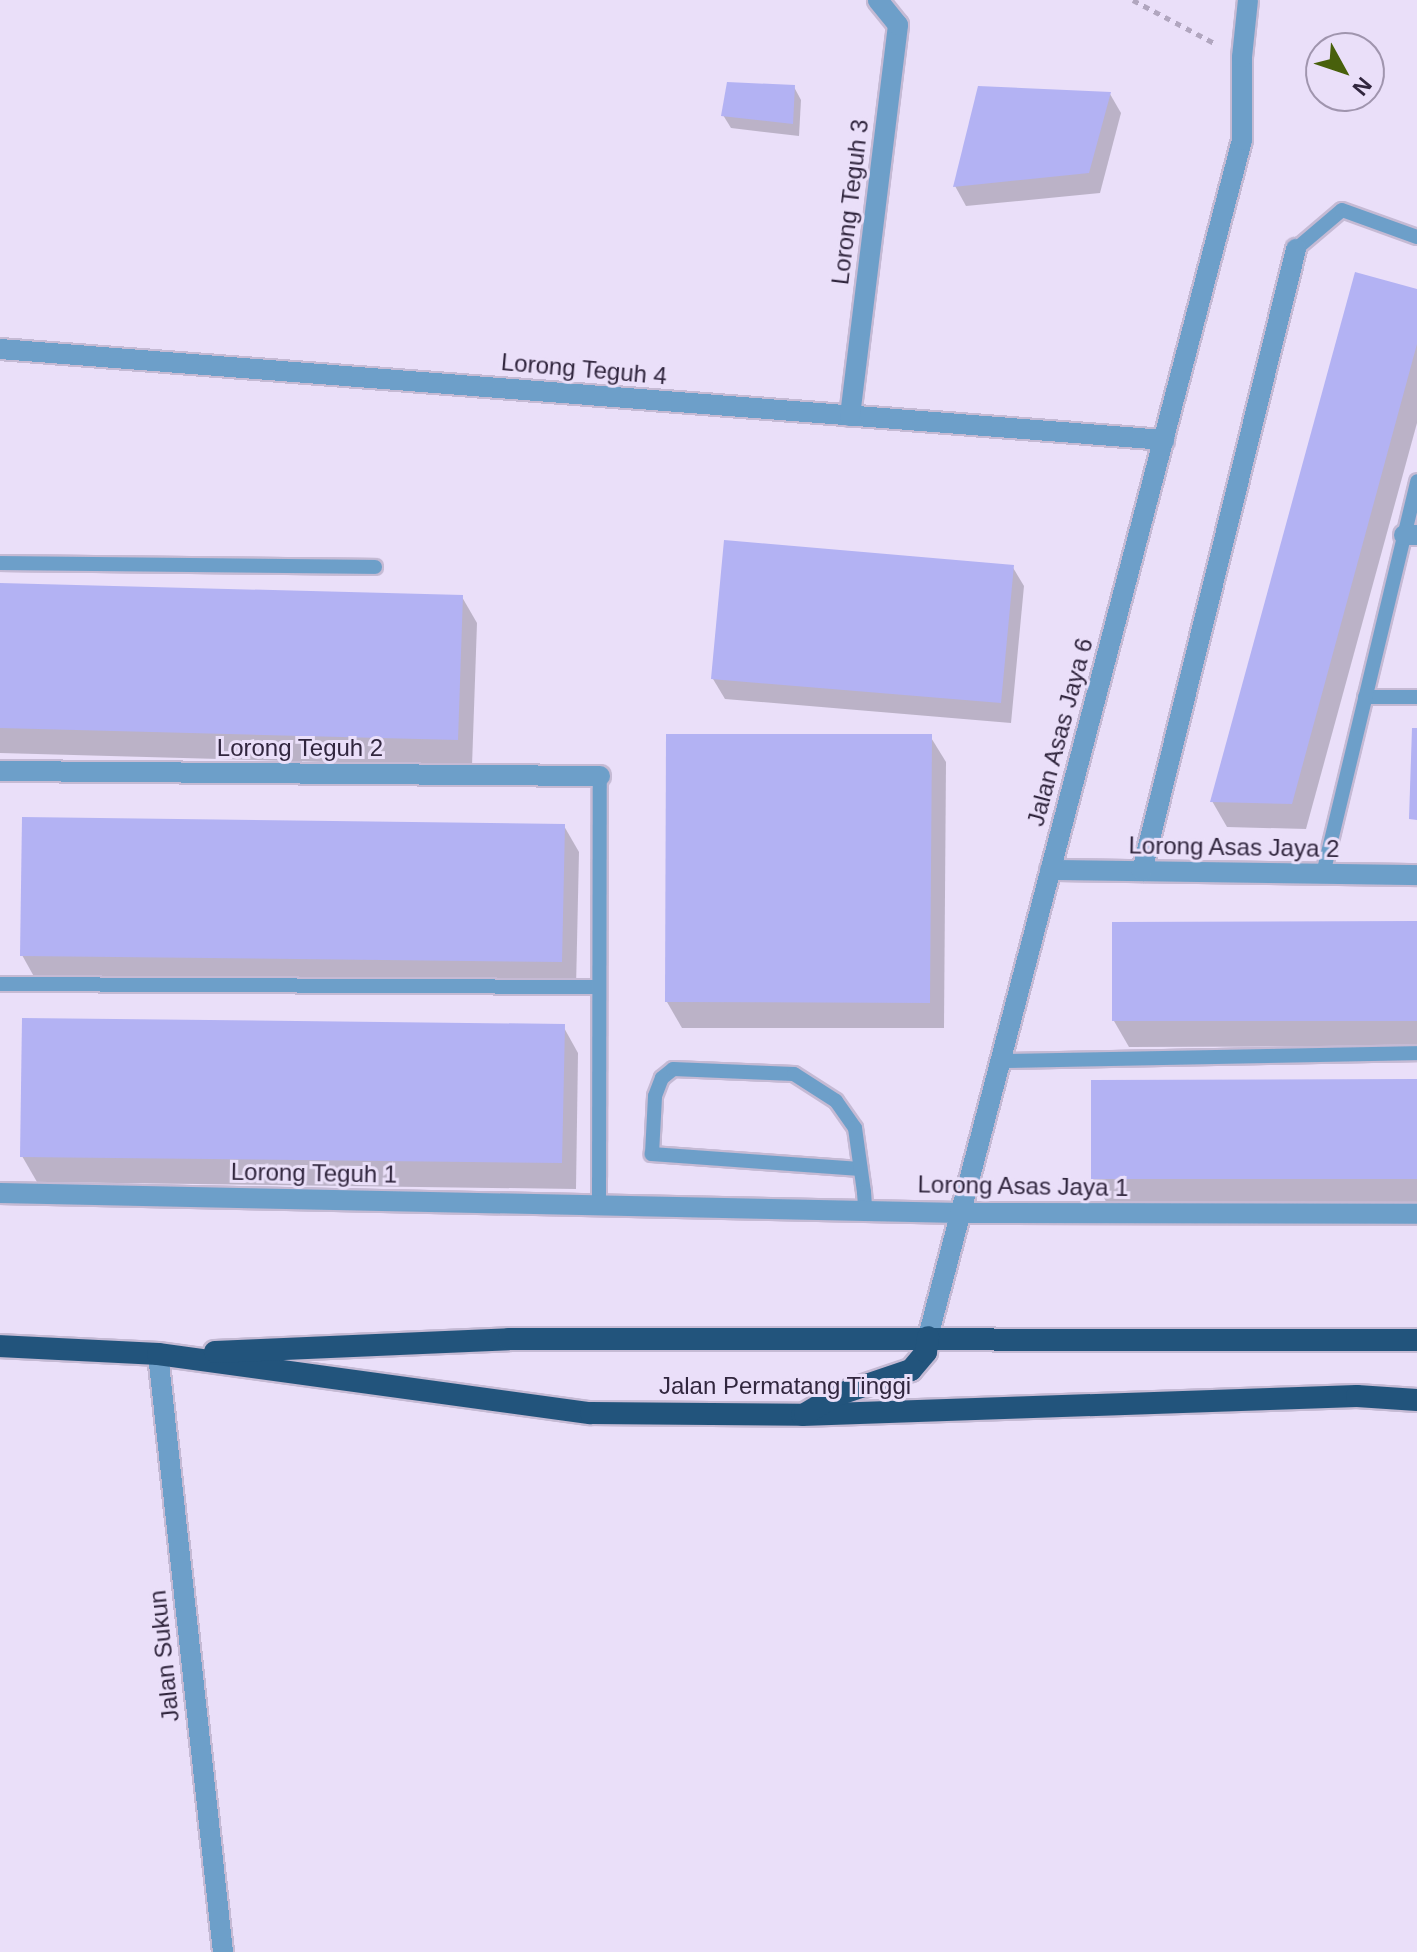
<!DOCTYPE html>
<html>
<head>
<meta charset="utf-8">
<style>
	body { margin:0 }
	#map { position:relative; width:1417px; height:1952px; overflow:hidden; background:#eadff9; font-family:Arial,sans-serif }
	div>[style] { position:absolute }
	.shadow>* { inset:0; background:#0003 }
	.building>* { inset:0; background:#b3b2f3 }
	.path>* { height:5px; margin-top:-2.5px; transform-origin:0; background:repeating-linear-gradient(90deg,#b1a6bf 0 6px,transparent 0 12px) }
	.roads { filter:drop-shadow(2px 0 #c5bad4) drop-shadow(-2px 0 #c5bad4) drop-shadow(0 2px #c5bad4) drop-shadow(0 -2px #c5bad4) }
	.service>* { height:14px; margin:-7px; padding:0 7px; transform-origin:7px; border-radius:7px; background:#6d9fc9 }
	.minor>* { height:20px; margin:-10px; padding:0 10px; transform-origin:10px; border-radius:10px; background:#6d9fc9 }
	.trunk>* { height:22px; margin:-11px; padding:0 11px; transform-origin:11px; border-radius:11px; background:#22547c }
	span { translate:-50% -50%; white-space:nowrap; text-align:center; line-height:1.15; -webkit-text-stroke:6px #eadff9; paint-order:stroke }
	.street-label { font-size:24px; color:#31263e }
	.north { position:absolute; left:1305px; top:32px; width:80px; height:80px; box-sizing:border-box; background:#eadff9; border:2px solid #a095ae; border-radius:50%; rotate:130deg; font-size:22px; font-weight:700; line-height:32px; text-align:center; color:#31263e }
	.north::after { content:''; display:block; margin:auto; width:28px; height:36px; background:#48600c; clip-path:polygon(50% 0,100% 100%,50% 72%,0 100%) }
</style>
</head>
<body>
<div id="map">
	<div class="shadow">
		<div style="clip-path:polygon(794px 87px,801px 100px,799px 136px,731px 128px,723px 115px)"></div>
		<div style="clip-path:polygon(1110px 94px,1121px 113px,1100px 193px,966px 206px,955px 186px)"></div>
		<div style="clip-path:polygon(1417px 291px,1417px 423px,1306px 829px,1227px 827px,1212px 801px)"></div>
		<div style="clip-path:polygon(1012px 566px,1024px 586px,1011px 723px,725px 699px,713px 679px)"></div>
		<div style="clip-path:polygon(0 585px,462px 597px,477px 623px,472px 766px,0 753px)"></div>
		<div style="clip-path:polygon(930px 736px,946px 762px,944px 1028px,682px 1028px,667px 1002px)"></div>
		<div style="clip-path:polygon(564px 826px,579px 852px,576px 988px,37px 982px,22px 955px)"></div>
		<div style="clip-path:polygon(1417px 923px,1417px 1046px,1129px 1047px,1114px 1021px)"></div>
		<div style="clip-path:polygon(563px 1026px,578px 1053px,576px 1189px,37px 1182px,22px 1156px)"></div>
		<div style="clip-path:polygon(1417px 1081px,1417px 1204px,1108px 1205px,1093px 1179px)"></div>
	</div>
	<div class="building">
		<div style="clip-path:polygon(727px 82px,795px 85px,793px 124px,721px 116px)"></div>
		<div style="clip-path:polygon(978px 86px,1111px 92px,1089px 173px,953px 187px)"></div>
		<div style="clip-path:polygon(1355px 272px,1417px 289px,1417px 344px,1292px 804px,1210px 802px)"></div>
		<div style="clip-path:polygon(724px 540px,1014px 565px,1001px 703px,711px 679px)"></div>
		<div style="clip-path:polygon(0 583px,463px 595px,458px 740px,0 728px)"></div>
		<div style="clip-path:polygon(1412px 728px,1417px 728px,1417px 820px,1409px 819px)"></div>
		<div style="clip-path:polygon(666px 734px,932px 734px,930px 1003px,665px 1002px)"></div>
		<div style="clip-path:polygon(22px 817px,565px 824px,562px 962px,20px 956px)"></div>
		<div style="clip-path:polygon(1417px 921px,1417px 1021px,1112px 1021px,1112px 922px)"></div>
		<div style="clip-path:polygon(22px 1018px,565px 1024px,562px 1163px,20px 1157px)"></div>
		<div style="clip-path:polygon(1417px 1079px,1417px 1179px,1091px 1179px,1091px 1080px)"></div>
	</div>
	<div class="path">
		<div style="left:1133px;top:0;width:94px;rotate:27.9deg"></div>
	</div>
	<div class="roads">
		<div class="service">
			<div style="left:1296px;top:249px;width:60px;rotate:-40.3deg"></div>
			<div style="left:1342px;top:210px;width:80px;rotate:19.8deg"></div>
			<div style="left:0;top:563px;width:375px;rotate:0.6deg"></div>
			<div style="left:1365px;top:697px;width:52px"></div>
			<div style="left:1323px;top:874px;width:404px;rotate:-76.5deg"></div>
			<div style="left:0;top:984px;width:599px;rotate:0.29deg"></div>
			<div style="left:1001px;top:1061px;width:416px;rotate:-1.1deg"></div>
			<div style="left:860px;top:1169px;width:209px;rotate:-175.9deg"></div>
			<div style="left:652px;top:1154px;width:58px;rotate:-87deg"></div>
			<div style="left:655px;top:1096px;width:19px;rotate:-69deg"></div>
			<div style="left:662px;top:1078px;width:14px;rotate:-39deg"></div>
			<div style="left:673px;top:1069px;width:121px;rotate:2.4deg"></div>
			<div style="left:794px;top:1074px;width:50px;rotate:32.7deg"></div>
			<div style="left:836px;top:1101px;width:33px;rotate:55deg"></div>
			<div style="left:855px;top:1128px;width:65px;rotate:82deg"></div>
			<div style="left:864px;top:1192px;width:16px;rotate:86deg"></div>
			<div style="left:599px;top:1203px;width:427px;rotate:-89.9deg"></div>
		</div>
		<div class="minor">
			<div style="left:0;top:349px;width:1168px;rotate:4.47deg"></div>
			<div style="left:850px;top:416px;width:394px;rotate:-83deg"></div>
			<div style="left:898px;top:25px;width:32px;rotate:-129deg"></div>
			<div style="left:1404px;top:535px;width:13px"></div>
			<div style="left:0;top:771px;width:600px;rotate:0.48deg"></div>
			<div style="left:1050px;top:870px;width:367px;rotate:0.8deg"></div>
			<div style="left:1142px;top:871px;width:641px;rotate:-76.09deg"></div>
			<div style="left:0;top:1193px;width:960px;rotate:1.19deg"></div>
			<div style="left:960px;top:1213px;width:457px;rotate:0.1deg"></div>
			<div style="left:928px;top:1337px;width:1237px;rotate:-75.3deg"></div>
			<div style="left:1242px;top:140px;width:83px;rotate:-90deg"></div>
			<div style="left:1242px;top:57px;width:57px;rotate:-84deg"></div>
			<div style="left:158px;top:1354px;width:602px;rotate:83.8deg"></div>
		</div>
		<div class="trunk">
			<div style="left:0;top:1346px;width:158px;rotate:2.9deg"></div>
			<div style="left:158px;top:1354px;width:437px;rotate:7.8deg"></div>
			<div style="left:591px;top:1413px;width:211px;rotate:0.5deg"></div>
			<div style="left:802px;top:1415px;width:555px;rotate:-1.96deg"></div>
			<div style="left:1357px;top:1396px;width:60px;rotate:3.8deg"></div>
			<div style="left:215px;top:1352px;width:294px;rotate:-2.5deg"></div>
			<div style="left:509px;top:1339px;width:908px;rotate:0.06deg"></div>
			<div style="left:805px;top:1414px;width:37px;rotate:-31deg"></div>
			<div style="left:837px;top:1395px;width:78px;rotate:-18.7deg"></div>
			<div style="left:911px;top:1370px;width:23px;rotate:-50deg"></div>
			<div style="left:926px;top:1352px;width:15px;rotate:-82deg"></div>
		</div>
	</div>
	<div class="street-label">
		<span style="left:850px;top:202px;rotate:-83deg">Lorong Teguh 3</span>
		<span style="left:584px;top:369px;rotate:5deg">Lorong Teguh 4</span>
		<span style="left:1060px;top:732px;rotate:-75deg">Jalan Asas Jaya 6</span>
		<span style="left:300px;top:748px">Lorong Teguh 2</span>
		<span style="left:1234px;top:847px;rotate:1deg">Lorong Asas Jaya 2</span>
		<span style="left:314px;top:1173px;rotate:1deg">Lorong Teguh 1</span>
		<span style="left:1023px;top:1186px;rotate:1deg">Lorong Asas Jaya 1</span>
		<span style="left:785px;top:1386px">Jalan Permatang Tinggi</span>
		<span style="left:164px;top:1656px;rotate:-96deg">Jalan Sukun</span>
	</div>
	<div class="north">N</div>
</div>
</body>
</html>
